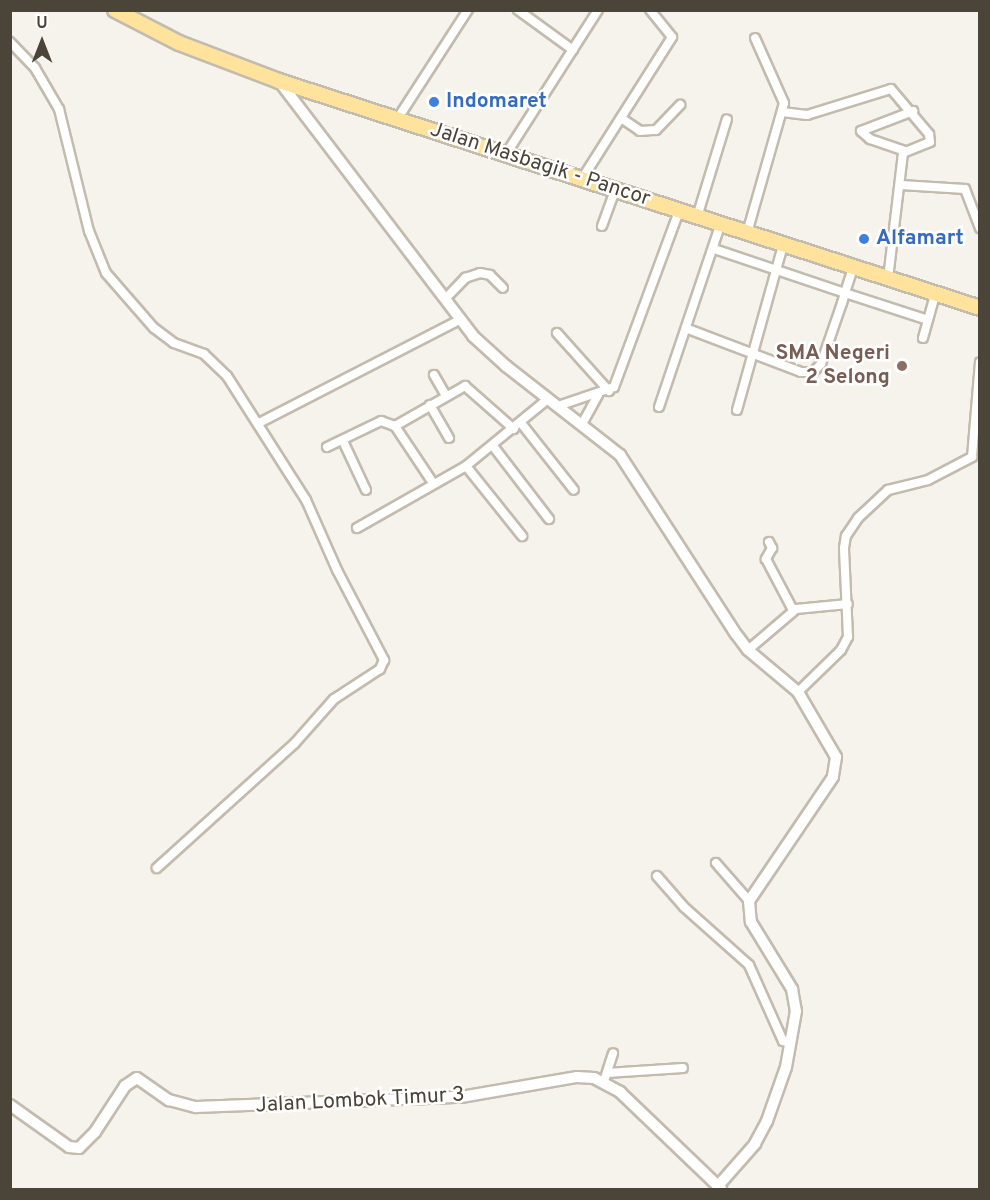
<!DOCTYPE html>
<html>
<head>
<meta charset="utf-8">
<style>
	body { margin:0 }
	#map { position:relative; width:990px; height:1200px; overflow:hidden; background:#f6f3ec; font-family:Overpass,sans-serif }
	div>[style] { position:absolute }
	.roads { filter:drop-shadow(2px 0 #c2bbae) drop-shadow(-2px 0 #c2bbae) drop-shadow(0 2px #c2bbae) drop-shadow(0 -2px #c2bbae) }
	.minor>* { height:8px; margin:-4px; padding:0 4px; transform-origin:4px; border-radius:4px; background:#fff }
	.tertiary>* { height:10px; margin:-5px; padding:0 5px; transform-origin:5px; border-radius:5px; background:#fff }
	.primary>* { height:14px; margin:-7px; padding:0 7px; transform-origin:7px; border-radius:7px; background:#ffe39c }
	.dots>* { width:16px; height:16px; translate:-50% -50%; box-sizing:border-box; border:3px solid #fff; border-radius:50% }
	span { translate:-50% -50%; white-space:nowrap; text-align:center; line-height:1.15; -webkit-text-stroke:5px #fff; paint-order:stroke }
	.shop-label { font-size:21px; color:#366cbe; font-weight:700 }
	.left { translate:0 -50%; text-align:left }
	.street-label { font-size:21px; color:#4b4439 }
	.education-label { font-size:21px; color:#785e54; font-weight:700 }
	.right { translate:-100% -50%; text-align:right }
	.frame { position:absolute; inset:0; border:12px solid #4b4439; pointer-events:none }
	.north { position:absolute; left:12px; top:12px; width:60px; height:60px; -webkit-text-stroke:4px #fff; paint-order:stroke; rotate:0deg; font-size:16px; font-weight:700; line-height:24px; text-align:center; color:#4b4439 }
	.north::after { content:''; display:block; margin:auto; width:21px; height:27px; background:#4b4439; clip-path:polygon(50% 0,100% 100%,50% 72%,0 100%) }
</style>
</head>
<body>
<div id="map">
	<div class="roads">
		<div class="minor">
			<div style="left:518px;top:10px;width:68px;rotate:36deg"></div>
			<div style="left:10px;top:42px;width:36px;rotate:46deg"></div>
			<div style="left:35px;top:68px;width:48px;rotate:59.7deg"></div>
			<div style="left:59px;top:109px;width:126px;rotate:76.2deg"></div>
			<div style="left:89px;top:231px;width:45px;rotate:68deg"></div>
			<div style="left:106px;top:273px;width:73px;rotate:48.9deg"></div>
			<div style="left:154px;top:328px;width:25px;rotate:37deg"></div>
			<div style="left:174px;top:343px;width:32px;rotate:20deg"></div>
			<div style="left:204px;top:354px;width:32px;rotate:44deg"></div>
			<div style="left:227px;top:376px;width:147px;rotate:57.5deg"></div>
			<div style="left:306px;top:500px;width:77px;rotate:66.1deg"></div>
			<div style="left:337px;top:570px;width:102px;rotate:62.4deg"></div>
			<div style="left:384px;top:660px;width:10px;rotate:114deg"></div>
			<div style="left:380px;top:669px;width:55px;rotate:146.9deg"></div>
			<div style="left:334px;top:699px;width:60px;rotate:131.6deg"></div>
			<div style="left:294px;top:744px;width:185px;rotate:137.9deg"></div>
			<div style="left:782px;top:112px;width:25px;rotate:7deg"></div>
			<div style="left:807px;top:115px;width:88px;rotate:-17.2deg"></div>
			<div style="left:891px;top:89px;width:59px;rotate:49.8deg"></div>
			<div style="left:929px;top:134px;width:8px;rotate:83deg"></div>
			<div style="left:930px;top:142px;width:29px;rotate:158deg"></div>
			<div style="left:903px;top:153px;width:127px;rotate:96.8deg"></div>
			<div style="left:398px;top:118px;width:129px;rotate:-57.1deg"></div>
			<div style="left:621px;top:118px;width:23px;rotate:34deg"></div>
			<div style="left:640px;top:131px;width:16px;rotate:-4deg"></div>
			<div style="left:656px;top:130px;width:35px;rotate:-46deg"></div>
			<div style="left:905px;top:151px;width:37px;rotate:-161deg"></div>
			<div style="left:870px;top:139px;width:12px;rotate:-138deg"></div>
			<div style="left:861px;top:131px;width:56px;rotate:-21deg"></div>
			<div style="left:506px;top:154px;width:171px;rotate:-57.4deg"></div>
			<div style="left:582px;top:179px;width:168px;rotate:-57.6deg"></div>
			<div style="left:672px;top:37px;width:35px;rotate:-129deg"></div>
			<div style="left:901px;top:185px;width:64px;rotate:3.6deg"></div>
			<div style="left:965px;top:189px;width:42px;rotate:69deg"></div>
			<div style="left:697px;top:217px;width:102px;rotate:-73deg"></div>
			<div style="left:602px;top:226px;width:38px;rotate:-70deg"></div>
			<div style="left:747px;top:233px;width:135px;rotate:-74.1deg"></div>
			<div style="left:784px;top:103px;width:71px;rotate:-114deg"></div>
			<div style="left:853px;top:268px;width:26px;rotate:108deg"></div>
			<div style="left:845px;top:293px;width:87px;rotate:18deg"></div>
			<div style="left:446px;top:298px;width:28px;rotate:-46deg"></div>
			<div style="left:465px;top:278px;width:16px;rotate:-18deg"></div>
			<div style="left:480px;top:273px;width:10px;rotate:11deg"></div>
			<div style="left:490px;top:275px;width:18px;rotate:45deg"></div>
			<div style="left:688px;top:329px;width:121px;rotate:20.8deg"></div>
			<div style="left:801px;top:372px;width:12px"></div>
			<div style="left:813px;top:372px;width:11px;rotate:-45deg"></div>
			<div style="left:821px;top:364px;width:65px;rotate:-71deg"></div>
			<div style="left:842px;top:303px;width:10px;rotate:-73deg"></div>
			<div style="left:845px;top:293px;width:138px;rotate:-161.4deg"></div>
			<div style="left:557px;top:333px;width:78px;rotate:48.1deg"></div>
			<div style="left:923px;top:338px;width:45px;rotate:-74.4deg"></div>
			<div style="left:434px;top:375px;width:24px;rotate:60deg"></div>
			<div style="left:430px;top:405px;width:38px;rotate:60deg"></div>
			<div style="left:558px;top:406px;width:59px;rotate:-18.7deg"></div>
			<div style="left:614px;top:387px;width:188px;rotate:-69.7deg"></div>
			<div style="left:659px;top:407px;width:191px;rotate:-71.4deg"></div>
			<div style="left:737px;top:410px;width:171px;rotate:-74.4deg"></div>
			<div style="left:259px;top:423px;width:227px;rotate:-27.2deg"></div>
			<div style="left:521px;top:423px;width:85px;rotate:51.7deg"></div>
			<div style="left:582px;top:424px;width:33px;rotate:-61deg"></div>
			<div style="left:343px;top:441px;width:54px;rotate:64.9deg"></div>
			<div style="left:493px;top:446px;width:92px;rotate:52.5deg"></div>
			<div style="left:327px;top:447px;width:60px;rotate:-25.7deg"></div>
			<div style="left:381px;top:421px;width:15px;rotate:20deg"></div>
			<div style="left:466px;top:466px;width:90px;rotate:51.3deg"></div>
			<div style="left:433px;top:483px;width:69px;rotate:-123.7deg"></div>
			<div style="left:395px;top:426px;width:81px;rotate:-29.7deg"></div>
			<div style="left:465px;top:386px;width:65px;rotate:41.3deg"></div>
			<div style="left:357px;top:528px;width:125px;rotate:-29.6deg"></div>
			<div style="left:466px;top:466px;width:106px;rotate:-39.3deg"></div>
			<div style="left:769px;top:542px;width:7px;rotate:63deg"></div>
			<div style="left:772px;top:548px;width:13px;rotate:119deg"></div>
			<div style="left:766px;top:559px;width:58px;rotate:62.1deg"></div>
			<div style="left:748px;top:650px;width:63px;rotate:-40.5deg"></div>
			<div style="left:796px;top:609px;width:52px;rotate:-5.5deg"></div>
			<div style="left:798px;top:692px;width:60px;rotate:-44.3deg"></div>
			<div style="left:841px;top:650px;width:15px;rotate:-62deg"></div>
			<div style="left:848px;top:637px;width:89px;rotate:-92.6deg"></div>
			<div style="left:844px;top:548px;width:12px;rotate:-81deg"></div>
			<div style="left:846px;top:536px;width:22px;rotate:-56deg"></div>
			<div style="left:858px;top:518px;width:41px;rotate:-43deg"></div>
			<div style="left:888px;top:490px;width:41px;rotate:-14deg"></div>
			<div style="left:928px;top:480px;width:50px;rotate:-27.6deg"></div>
			<div style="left:972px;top:457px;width:95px;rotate:-85.2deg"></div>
			<div style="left:716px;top:863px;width:50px;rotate:49deg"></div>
			<div style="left:657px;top:876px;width:41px;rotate:48.9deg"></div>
			<div style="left:684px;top:907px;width:87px;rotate:41.7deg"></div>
			<div style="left:749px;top:965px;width:83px;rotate:65.9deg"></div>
			<div style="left:783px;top:1041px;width:8px;rotate:14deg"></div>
			<div style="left:607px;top:1073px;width:76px;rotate:-3.8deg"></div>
			<div style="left:605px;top:1078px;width:26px;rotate:-72deg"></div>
		</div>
		<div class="tertiary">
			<div style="left:279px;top:81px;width:320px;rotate:52.7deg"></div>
			<div style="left:473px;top:336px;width:45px;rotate:42.3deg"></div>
			<div style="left:506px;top:366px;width:145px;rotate:38deg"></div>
			<div style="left:620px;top:455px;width:213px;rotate:57.1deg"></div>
			<div style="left:736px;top:634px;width:20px;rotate:53deg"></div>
			<div style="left:748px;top:650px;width:65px;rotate:40deg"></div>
			<div style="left:798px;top:692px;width:75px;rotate:59.7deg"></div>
			<div style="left:836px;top:757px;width:20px;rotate:99deg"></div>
			<div style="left:833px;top:777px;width:150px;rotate:124.1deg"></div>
			<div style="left:749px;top:901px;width:21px;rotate:85deg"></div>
			<div style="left:751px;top:922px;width:79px;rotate:58.5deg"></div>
			<div style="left:792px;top:989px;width:22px;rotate:80deg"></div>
			<div style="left:796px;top:1011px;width:57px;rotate:100.1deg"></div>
			<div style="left:786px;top:1067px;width:57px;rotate:109.4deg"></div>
			<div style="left:767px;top:1121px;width:26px;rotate:118deg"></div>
			<div style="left:755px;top:1144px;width:56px;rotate:131.4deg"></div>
			<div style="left:10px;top:1105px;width:72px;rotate:35.4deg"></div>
			<div style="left:69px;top:1147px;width:10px;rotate:6deg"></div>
			<div style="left:79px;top:1148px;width:23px;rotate:-45deg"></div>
			<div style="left:95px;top:1132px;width:55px;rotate:-56.9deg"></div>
			<div style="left:125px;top:1086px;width:14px;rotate:-34deg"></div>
			<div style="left:137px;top:1078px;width:39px;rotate:35deg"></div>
			<div style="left:169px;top:1100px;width:28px;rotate:15deg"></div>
			<div style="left:196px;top:1107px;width:265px;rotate:-2.2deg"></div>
			<div style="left:461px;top:1097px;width:118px;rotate:-9.8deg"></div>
			<div style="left:577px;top:1077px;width:17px;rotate:3deg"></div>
			<div style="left:594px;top:1078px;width:30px;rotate:28deg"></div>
			<div style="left:620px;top:1092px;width:140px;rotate:43.8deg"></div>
		</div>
		<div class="primary">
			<div style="left:115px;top:10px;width:72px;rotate:27.3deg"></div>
			<div style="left:179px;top:43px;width:107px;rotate:20.8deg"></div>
			<div style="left:279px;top:81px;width:737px;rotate:17.94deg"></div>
		</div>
	</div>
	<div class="dots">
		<div style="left:434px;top:102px;background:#3f7fe0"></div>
		<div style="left:864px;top:239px;background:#3f7fe0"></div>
		<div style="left:902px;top:366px;background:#8d6e63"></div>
	</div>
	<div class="shop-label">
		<span class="left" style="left:446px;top:102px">Indomaret</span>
		<span class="left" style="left:876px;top:239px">Alfamart</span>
	</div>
	<div class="street-label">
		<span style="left:540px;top:165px;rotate:18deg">Jalan Masbagik - Pancor</span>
		<span style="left:360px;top:1101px;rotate:-3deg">Jalan Lombok Timur 3</span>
	</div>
	<div class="education-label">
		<span class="right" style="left:890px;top:366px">SMA Negeri<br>2 Selong</span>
	</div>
	<div class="frame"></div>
	<div class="north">U</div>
</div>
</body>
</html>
